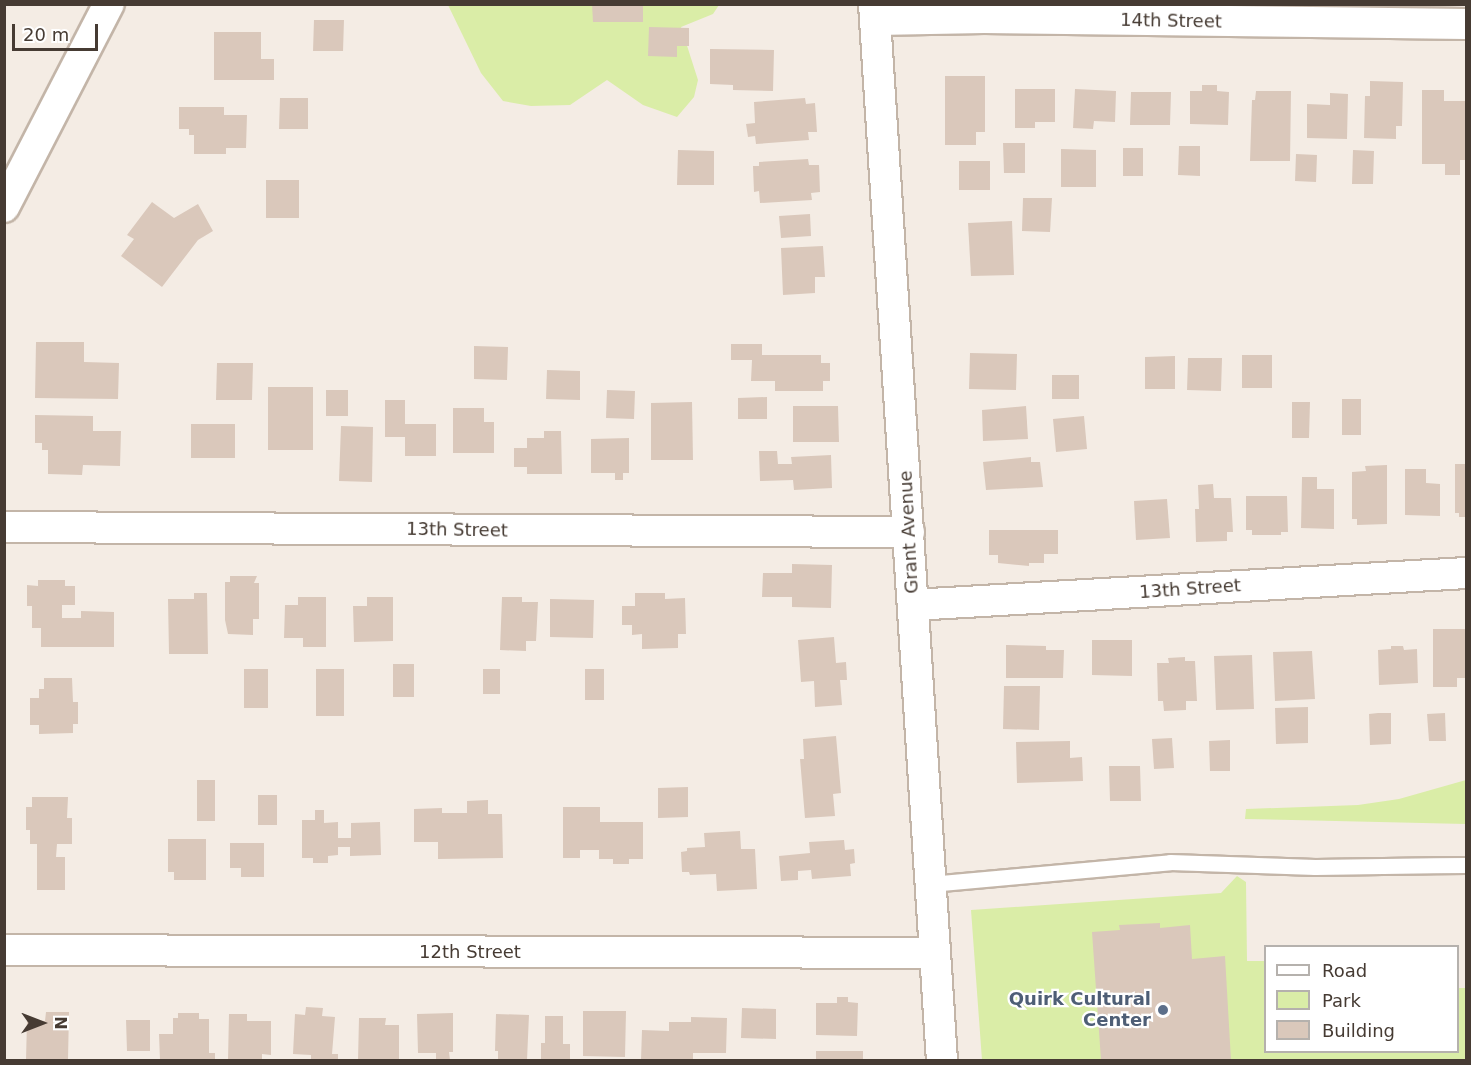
<!DOCTYPE html>
<html>
<head>
<meta charset="utf-8">
<style>
	body { margin:0 }
	#map { position:relative; width:1471px; height:1065px; overflow:hidden; background:#f4ece4; font-family:"DejaVu Sans",sans-serif }
	div>[style] { position:absolute }
	.green>* { inset:0; background:#daeda7 }
	.building>* { inset:0; background:#dac8bb }
	.roads { filter:drop-shadow(2px 0 #c3b5a8) drop-shadow(-2px 0 #c3b5a8) drop-shadow(0 2px #c3b5a8) drop-shadow(0 -2px #c3b5a8) }
	.lane>* { height:15px; margin:-7.5px; padding:0 7.5px; transform-origin:7.5px; border-radius:7.5px; background:#fff }
	.street>* { height:30px; margin:-15px; padding:0 15px; transform-origin:15px; border-radius:15px; background:#fff }
	.dots>* { width:16px; height:16px; translate:-50% -50%; box-sizing:border-box; border:3px solid #fff; border-radius:50% }
	span { translate:-50% -50%; white-space:nowrap; text-align:center; line-height:1.15; -webkit-text-stroke:4.5px #fff; paint-order:stroke }
	.street-label { font-size:18px; color:#463b33 }
	.service-label { font-size:18px; color:#4e5e75; font-weight:700 }
	.right { translate:-100% -50%; text-align:right }
	.frame { position:absolute; inset:0; border:6px solid #463b33; pointer-events:none }
	.legend { position:absolute; left:1264px; top:945px; width:195px; height:108px; box-sizing:border-box; background:#fff; border:2px solid #b5b1ad; margin:0; padding:8px 10px; list-style:none; font-size:18px; color:#463b33 }
	.legend li { display:flex; align-items:center; gap:12px; height:30px }
	.legend b { width:30px; border:2px solid #b5b1ad }
	.north { position:absolute; left:12px; top:993px; width:60px; height:60px; -webkit-text-stroke:4px #fff; paint-order:stroke; rotate:90deg; font-size:16px; font-weight:700; line-height:24px; text-align:center; color:#463b33 }
	.north::after { content:''; display:block; margin:auto; width:21px; height:27px; background:#463b33; clip-path:polygon(50% 0,100% 100%,50% 72%,0 100%) }
	.scale { position:absolute; left:12px; top:24px; width:86px; height:27px; box-sizing:border-box; border:3px solid #463b33; border-top:0; padding-left:8px; font-size:18px; line-height:21px; white-space:nowrap; color:#463b33; -webkit-text-stroke:4px #fff; paint-order:stroke }
</style>
</head>
<body>
<div id="map">
	<div class="green">
		<div style="clip-path:polygon(448px 5px,719px 5px,713px 14px,681px 27px,698px 80px,694px 97px,677px 117px,643px 105px,607px 80px,570px 105px,531px 106px,503px 101px,481px 73px)"></div>
		<div style="clip-path:polygon(1466px 780px,1466px 824px,1245px 819px,1246px 809px,1358px 805px,1399px 799px)"></div>
		<div style="clip-path:polygon(1237px 876px,1246px 882px,1247px 961px,1265px 961px,1266px 1052px,1458px 1052px,1458px 988px,1466px 988px,1466px 1060px,982px 1060px,971px 910px,1221px 893px)"></div>
	</div>
	<div class="building">
		<div style="clip-path:polygon(592px 4px,643px 4px,643px 22px,593px 22px)"></div>
		<div style="clip-path:polygon(314px 20px,344px 20px,343px 51px,313px 51px)"></div>
		<div style="clip-path:polygon(649px 27px,689px 28px,689px 46px,677px 46px,677px 57px,648px 56px)"></div>
		<div style="clip-path:polygon(214px 32px,261px 32px,261px 59px,274px 59px,274px 80px,214px 80px)"></div>
		<div style="clip-path:polygon(710px 49px,774px 50px,773px 91px,733px 90px,733px 85px,710px 84px)"></div>
		<div style="clip-path:polygon(945px 76px,985px 76px,985px 132px,976px 132px,976px 145px,945px 145px)"></div>
		<div style="clip-path:polygon(1370px 81px,1403px 82px,1402px 126px,1396px 126px,1396px 139px,1364px 138px,1365px 96px,1370px 96px)"></div>
		<div style="clip-path:polygon(1202px 85px,1217px 85px,1217px 91px,1229px 92px,1228px 125px,1190px 124px,1190px 91px,1202px 91px)"></div>
		<div style="clip-path:polygon(1015px 89px,1055px 89px,1055px 122px,1035px 122px,1035px 128px,1015px 128px)"></div>
		<div style="clip-path:polygon(1075px 89px,1116px 91px,1115px 122px,1094px 121px,1093px 129px,1073px 128px)"></div>
		<div style="clip-path:polygon(1422px 90px,1444px 90px,1444px 101px,1466px 101px,1465px 160px,1460px 160px,1460px 175px,1445px 175px,1445px 164px,1422px 164px)"></div>
		<div style="clip-path:polygon(1256px 91px,1291px 91px,1290px 161px,1250px 161px,1252px 100px,1255px 100px)"></div>
		<div style="clip-path:polygon(1131px 92px,1171px 92px,1170px 125px,1130px 125px)"></div>
		<div style="clip-path:polygon(1330px 93px,1348px 94px,1347px 139px,1307px 138px,1307px 104px,1330px 105px)"></div>
		<div style="clip-path:polygon(280px 98px,308px 98px,308px 129px,279px 129px)"></div>
		<div style="clip-path:polygon(805px 98px,806px 104px,815px 103px,817px 132px,808px 132px,809px 140px,756px 144px,755px 136px,748px 137px,746px 124px,755px 123px,754px 102px)"></div>
		<div style="clip-path:polygon(179px 107px,224px 107px,224px 115px,247px 115px,246px 148px,226px 148px,226px 154px,194px 154px,194px 135px,189px 135px,189px 129px,179px 129px)"></div>
		<div style="clip-path:polygon(1003px 143px,1025px 143px,1025px 173px,1004px 173px)"></div>
		<div style="clip-path:polygon(1179px 146px,1200px 146px,1200px 176px,1178px 175px)"></div>
		<div style="clip-path:polygon(1123px 148px,1143px 148px,1143px 176px,1123px 176px)"></div>
		<div style="clip-path:polygon(1061px 149px,1096px 150px,1096px 187px,1061px 187px)"></div>
		<div style="clip-path:polygon(678px 150px,714px 151px,714px 185px,677px 185px)"></div>
		<div style="clip-path:polygon(1353px 150px,1374px 151px,1373px 184px,1352px 184px)"></div>
		<div style="clip-path:polygon(1296px 154px,1317px 155px,1316px 182px,1295px 181px)"></div>
		<div style="clip-path:polygon(808px 159px,809px 165px,819px 165px,820px 192px,811px 193px,812px 200px,760px 203px,759px 191px,754px 192px,753px 166px,759px 166px,759px 162px)"></div>
		<div style="clip-path:polygon(959px 161px,990px 161px,990px 190px,959px 190px)"></div>
		<div style="clip-path:polygon(266px 180px,299px 180px,299px 218px,266px 218px)"></div>
		<div style="clip-path:polygon(1023px 198px,1052px 198px,1050px 232px,1022px 231px)"></div>
		<div style="clip-path:polygon(152px 202px,174px 218px,198px 204px,213px 231px,198px 240px,162px 287px,121px 256px,134px 239px,127px 235px)"></div>
		<div style="clip-path:polygon(810px 214px,811px 236px,781px 238px,779px 216px)"></div>
		<div style="clip-path:polygon(1012px 221px,1014px 275px,971px 276px,968px 223px)"></div>
		<div style="clip-path:polygon(823px 246px,825px 277px,815px 277px,815px 293px,783px 295px,781px 248px)"></div>
		<div style="clip-path:polygon(36px 342px,84px 342px,84px 362px,119px 363px,118px 399px,35px 398px)"></div>
		<div style="clip-path:polygon(731px 344px,762px 344px,762px 355px,821px 355px,821px 363px,830px 363px,830px 381px,823px 381px,823px 391px,775px 391px,775px 381px,751px 381px,752px 360px,731px 360px)"></div>
		<div style="clip-path:polygon(474px 346px,508px 347px,507px 380px,474px 379px)"></div>
		<div style="clip-path:polygon(970px 353px,1017px 354px,1016px 390px,969px 389px)"></div>
		<div style="clip-path:polygon(1242px 355px,1272px 355px,1272px 388px,1242px 388px)"></div>
		<div style="clip-path:polygon(1175px 356px,1175px 389px,1145px 389px,1145px 357px)"></div>
		<div style="clip-path:polygon(1188px 358px,1222px 358px,1221px 391px,1187px 390px)"></div>
		<div style="clip-path:polygon(217px 363px,253px 363px,252px 400px,216px 400px)"></div>
		<div style="clip-path:polygon(547px 370px,580px 371px,580px 400px,546px 399px)"></div>
		<div style="clip-path:polygon(1052px 375px,1079px 375px,1079px 399px,1052px 399px)"></div>
		<div style="clip-path:polygon(268px 387px,313px 387px,313px 450px,268px 450px)"></div>
		<div style="clip-path:polygon(326px 390px,348px 390px,348px 416px,326px 416px)"></div>
		<div style="clip-path:polygon(607px 390px,635px 391px,634px 419px,606px 418px)"></div>
		<div style="clip-path:polygon(767px 397px,767px 419px,738px 419px,738px 398px)"></div>
		<div style="clip-path:polygon(1342px 399px,1361px 399px,1361px 435px,1342px 435px)"></div>
		<div style="clip-path:polygon(385px 400px,405px 400px,405px 424px,436px 424px,436px 456px,405px 456px,405px 437px,385px 437px)"></div>
		<div style="clip-path:polygon(692px 402px,693px 460px,651px 460px,651px 403px)"></div>
		<div style="clip-path:polygon(1292px 402px,1310px 402px,1309px 438px,1292px 438px)"></div>
		<div style="clip-path:polygon(793px 406px,838px 406px,839px 442px,793px 442px)"></div>
		<div style="clip-path:polygon(1026px 406px,1028px 439px,983px 441px,982px 410px)"></div>
		<div style="clip-path:polygon(453px 408px,484px 408px,484px 422px,494px 422px,494px 453px,453px 453px)"></div>
		<div style="clip-path:polygon(35px 415px,93px 416px,93px 431px,121px 431px,120px 466px,83px 465px,82px 475px,48px 474px,48px 450px,42px 450px,42px 443px,35px 443px)"></div>
		<div style="clip-path:polygon(1084px 416px,1087px 449px,1056px 452px,1053px 419px)"></div>
		<div style="clip-path:polygon(191px 424px,235px 424px,235px 458px,191px 458px)"></div>
		<div style="clip-path:polygon(341px 426px,373px 427px,372px 482px,339px 481px)"></div>
		<div style="clip-path:polygon(544px 431px,561px 431px,562px 474px,527px 474px,527px 467px,514px 467px,514px 448px,527px 448px,527px 438px,544px 438px)"></div>
		<div style="clip-path:polygon(629px 438px,629px 473px,623px 473px,623px 480px,615px 480px,615px 473px,591px 473px,591px 439px)"></div>
		<div style="clip-path:polygon(759px 451px,777px 451px,778px 464px,792px 464px,791px 457px,831px 455px,832px 488px,794px 490px,793px 480px,760px 481px)"></div>
		<div style="clip-path:polygon(1031px 457px,1031px 462px,1040px 462px,1043px 487px,986px 490px,983px 462px)"></div>
		<div style="clip-path:polygon(1455px 464px,1466px 464px,1466px 517px,1459px 517px,1459px 513px,1455px 513px)"></div>
		<div style="clip-path:polygon(1387px 465px,1387px 524px,1357px 525px,1357px 519px,1352px 519px,1352px 472px,1366px 471px,1365px 466px)"></div>
		<div style="clip-path:polygon(1405px 469px,1426px 469px,1426px 483px,1440px 484px,1440px 516px,1405px 515px)"></div>
		<div style="clip-path:polygon(1302px 477px,1317px 477px,1317px 489px,1334px 489px,1334px 529px,1301px 528px)"></div>
		<div style="clip-path:polygon(1213px 484px,1214px 498px,1231px 498px,1233px 532px,1227px 532px,1227px 541px,1196px 542px,1195px 509px,1199px 509px,1198px 485px)"></div>
		<div style="clip-path:polygon(1246px 496px,1287px 496px,1288px 532px,1281px 532px,1281px 535px,1252px 535px,1252px 530px,1246px 530px)"></div>
		<div style="clip-path:polygon(1167px 499px,1170px 538px,1136px 540px,1134px 501px)"></div>
		<div style="clip-path:polygon(989px 530px,1058px 530px,1058px 554px,1044px 554px,1044px 563px,1029px 563px,1029px 566px,998px 563px,998px 555px,989px 555px)"></div>
		<div style="clip-path:polygon(792px 564px,832px 565px,831px 608px,792px 607px,792px 597px,762px 597px,763px 573px,792px 573px)"></div>
		<div style="clip-path:polygon(230px 576px,257px 576px,254px 583px,259px 583px,259px 619px,253px 619px,253px 635px,228px 634px,225px 620px,225px 582px,230px 582px)"></div>
		<div style="clip-path:polygon(38px 580px,65px 580px,65px 586px,75px 586px,75px 605px,62px 605px,62px 618px,81px 618px,81px 611px,114px 612px,114px 647px,41px 647px,41px 628px,32px 628px,32px 606px,27px 606px,27px 585px,38px 586px)"></div>
		<div style="clip-path:polygon(194px 593px,207px 593px,208px 654px,169px 654px,168px 599px,194px 599px)"></div>
		<div style="clip-path:polygon(635px 593px,665px 593px,665px 599px,685px 598px,686px 634px,678px 634px,678px 648px,642px 649px,642px 634px,632px 635px,632px 625px,622px 625px,622px 606px,635px 606px)"></div>
		<div style="clip-path:polygon(298px 597px,326px 597px,326px 647px,303px 647px,303px 638px,284px 638px,285px 605px,298px 605px)"></div>
		<div style="clip-path:polygon(367px 597px,393px 597px,393px 641px,354px 642px,353px 606px,367px 606px)"></div>
		<div style="clip-path:polygon(502px 597px,522px 597px,522px 602px,538px 602px,536px 641px,526px 641px,526px 651px,500px 650px)"></div>
		<div style="clip-path:polygon(550px 599px,594px 600px,593px 638px,550px 637px)"></div>
		<div style="clip-path:polygon(1433px 629px,1466px 629px,1466px 678px,1457px 678px,1457px 687px,1433px 687px)"></div>
		<div style="clip-path:polygon(834px 637px,836px 663px,846px 662px,847px 680px,840px 680px,842px 705px,815px 707px,814px 681px,801px 682px,798px 640px)"></div>
		<div style="clip-path:polygon(1092px 640px,1132px 640px,1132px 676px,1092px 675px)"></div>
		<div style="clip-path:polygon(1006px 645px,1046px 646px,1046px 650px,1064px 650px,1063px 678px,1006px 678px)"></div>
		<div style="clip-path:polygon(1391px 646px,1403px 646px,1404px 650px,1417px 649px,1418px 683px,1379px 685px,1378px 650px,1391px 649px)"></div>
		<div style="clip-path:polygon(1312px 651px,1315px 699px,1275px 701px,1273px 652px)"></div>
		<div style="clip-path:polygon(1252px 655px,1254px 709px,1216px 710px,1214px 656px)"></div>
		<div style="clip-path:polygon(1185px 657px,1185px 661px,1195px 661px,1197px 701px,1186px 701px,1186px 710px,1164px 711px,1163px 701px,1158px 701px,1157px 663px,1169px 663px,1168px 658px)"></div>
		<div style="clip-path:polygon(393px 664px,414px 664px,414px 697px,393px 697px)"></div>
		<div style="clip-path:polygon(244px 669px,268px 669px,268px 708px,244px 708px)"></div>
		<div style="clip-path:polygon(316px 669px,344px 669px,344px 716px,316px 716px)"></div>
		<div style="clip-path:polygon(483px 669px,500px 669px,500px 694px,483px 694px)"></div>
		<div style="clip-path:polygon(585px 669px,604px 669px,604px 700px,585px 700px)"></div>
		<div style="clip-path:polygon(44px 678px,72px 678px,73px 702px,78px 702px,78px 724px,73px 724px,73px 733px,39px 734px,39px 725px,30px 725px,30px 698px,39px 698px,39px 689px,44px 689px)"></div>
		<div style="clip-path:polygon(1004px 686px,1040px 686px,1039px 730px,1003px 729px)"></div>
		<div style="clip-path:polygon(1308px 707px,1308px 743px,1276px 744px,1275px 708px)"></div>
		<div style="clip-path:polygon(1378px 713px,1391px 713px,1391px 744px,1370px 745px,1369px 714px)"></div>
		<div style="clip-path:polygon(1445px 713px,1446px 741px,1429px 741px,1427px 714px)"></div>
		<div style="clip-path:polygon(836px 736px,841px 793px,833px 794px,835px 816px,805px 818px,800px 759px,804px 759px,803px 739px)"></div>
		<div style="clip-path:polygon(1172px 738px,1174px 768px,1154px 769px,1152px 739px)"></div>
		<div style="clip-path:polygon(1230px 740px,1230px 771px,1210px 771px,1209px 741px)"></div>
		<div style="clip-path:polygon(1070px 741px,1070px 758px,1082px 757px,1083px 781px,1017px 783px,1016px 742px)"></div>
		<div style="clip-path:polygon(1109px 766px,1140px 766px,1141px 801px,1110px 801px)"></div>
		<div style="clip-path:polygon(197px 780px,215px 780px,215px 821px,197px 821px)"></div>
		<div style="clip-path:polygon(688px 787px,688px 817px,658px 818px,658px 788px)"></div>
		<div style="clip-path:polygon(258px 795px,277px 795px,277px 825px,258px 825px)"></div>
		<div style="clip-path:polygon(32px 797px,68px 797px,67px 818px,72px 818px,72px 844px,57px 844px,56px 857px,65px 857px,65px 890px,37px 890px,37px 844px,30px 844px,30px 830px,26px 830px,26px 807px,32px 807px)"></div>
		<div style="clip-path:polygon(488px 800px,488px 814px,502px 814px,503px 858px,438px 859px,438px 842px,414px 842px,414px 809px,442px 808px,442px 813px,467px 813px,467px 801px)"></div>
		<div style="clip-path:polygon(563px 807px,600px 807px,600px 822px,643px 822px,643px 859px,629px 859px,629px 864px,613px 864px,613px 859px,599px 859px,599px 850px,580px 850px,580px 858px,563px 858px)"></div>
		<div style="clip-path:polygon(315px 810px,324px 810px,324px 823px,338px 822px,338px 838px,351px 838px,351px 823px,380px 822px,381px 855px,350px 856px,350px 847px,338px 847px,338px 855px,328px 856px,328px 863px,313px 863px,313px 858px,302px 858px,302px 820px,315px 820px)"></div>
		<div style="clip-path:polygon(740px 831px,741px 849px,755px 849px,757px 889px,717px 891px,716px 874px,690px 875px,689px 872px,682px 872px,681px 852px,687px 851px,687px 848px,705px 847px,704px 833px)"></div>
		<div style="clip-path:polygon(168px 839px,206px 839px,206px 880px,174px 880px,174px 872px,168px 872px)"></div>
		<div style="clip-path:polygon(844px 840px,845px 850px,854px 849px,855px 863px,850px 864px,851px 876px,812px 879px,811px 870px,798px 871px,798px 880px,781px 881px,779px 856px,810px 853px,809px 842px)"></div>
		<div style="clip-path:polygon(230px 843px,264px 843px,264px 877px,241px 877px,241px 868px,230px 868px)"></div>
		<div style="clip-path:polygon(1160px 923px,1160px 928px,1190px 925px,1192px 959px,1225px 956px,1231px 1060px,1101px 1060px,1092px 932px,1120px 930px,1119px 925px)"></div>
		<div style="clip-path:polygon(837px 997px,848px 997px,848px 1002px,858px 1003px,857px 1036px,816px 1035px,816px 1003px,837px 1003px)"></div>
		<div style="clip-path:polygon(306px 1007px,323px 1008px,322px 1016px,335px 1017px,332px 1054px,338px 1054px,338px 1060px,311px 1060px,311px 1055px,293px 1054px,295px 1014px,305px 1015px)"></div>
		<div style="clip-path:polygon(742px 1008px,776px 1009px,776px 1039px,741px 1038px)"></div>
		<div style="clip-path:polygon(583px 1011px,626px 1011px,625px 1057px,583px 1056px)"></div>
		<div style="clip-path:polygon(46px 1012px,69px 1012px,68px 1060px,26px 1060px,27px 1020px,45px 1021px)"></div>
		<div style="clip-path:polygon(178px 1013px,199px 1013px,199px 1019px,209px 1019px,209px 1053px,215px 1053px,215px 1060px,160px 1060px,159px 1034px,173px 1034px,173px 1018px,178px 1018px)"></div>
		<div style="clip-path:polygon(453px 1013px,453px 1052px,449px 1052px,450px 1060px,436px 1060px,436px 1053px,418px 1053px,417px 1014px)"></div>
		<div style="clip-path:polygon(229px 1014px,247px 1014px,247px 1021px,271px 1021px,271px 1055px,262px 1054px,262px 1060px,228px 1060px)"></div>
		<div style="clip-path:polygon(496px 1014px,529px 1015px,527px 1060px,498px 1060px,498px 1051px,495px 1051px)"></div>
		<div style="clip-path:polygon(545px 1016px,563px 1016px,563px 1044px,570px 1044px,570px 1060px,541px 1060px,541px 1043px,545px 1043px)"></div>
		<div style="clip-path:polygon(691px 1017px,727px 1018px,726px 1053px,693px 1053px,693px 1060px,641px 1060px,642px 1030px,669px 1031px,669px 1022px,691px 1022px)"></div>
		<div style="clip-path:polygon(359px 1018px,386px 1018px,385px 1025px,399px 1025px,399px 1060px,358px 1060px)"></div>
		<div style="clip-path:polygon(126px 1020px,150px 1020px,150px 1051px,127px 1051px)"></div>
		<div style="clip-path:polygon(816px 1051px,863px 1051px,863px 1060px,816px 1060px)"></div>
	</div>
	<div class="roads">
		<div class="lane">
			<div style="left:930px;top:884px;width:241px;rotate:-5.2deg"></div>
			<div style="left:1170px;top:862px;width:145px;rotate:2deg"></div>
			<div style="left:1315px;top:867px;width:151px;rotate:-0.8deg"></div>
		</div>
		<div class="street">
			<div style="left:874px;top:4px;width:1058px;rotate:86.32deg"></div>
			<div style="left:876px;top:20px;width:108px;rotate:-1.1deg"></div>
			<div style="left:984px;top:18px;width:482px;rotate:0.7deg"></div>
			<div style="left:4px;top:207px;width:229px;rotate:-62.7deg"></div>
			<div style="left:4px;top:527px;width:905px;rotate:0.32deg"></div>
			<div style="left:913px;top:605px;width:554px;rotate:-3.31deg"></div>
			<div style="left:4px;top:950px;width:931px;rotate:0.18deg"></div>
		</div>
	</div>
	<div class="dots">
		<div style="left:1163px;top:1010px;background:#5c6f8a"></div>
	</div>
	<div class="street-label">
		<span style="left:1171px;top:21px;rotate:1deg">14th Street</span>
		<span style="left:457px;top:530px;rotate:1deg">13th Street</span>
		<span style="left:909px;top:532px;rotate:-93deg">Grant Avenue</span>
		<span style="left:1190px;top:589px;rotate:-4deg">13th Street</span>
		<span style="left:470px;top:952px">12th Street</span>
	</div>
	<div class="service-label">
		<span class="right" style="left:1151px;top:1010px">Quirk Cultural<br>Center</span>
	</div>
	<div class="frame"></div>
	<ul class="legend">
	<li><b style="height:8px;background:#fff"></b>Road</li>
	<li><b style="height:16px;background:#daeda7"></b>Park</li>
	<li><b style="height:16px;background:#dac8bb"></b>Building</li>
	</ul>
	<div class="north">N</div>
	<div class="scale">20 m</div>
</div>
</body>
</html>
